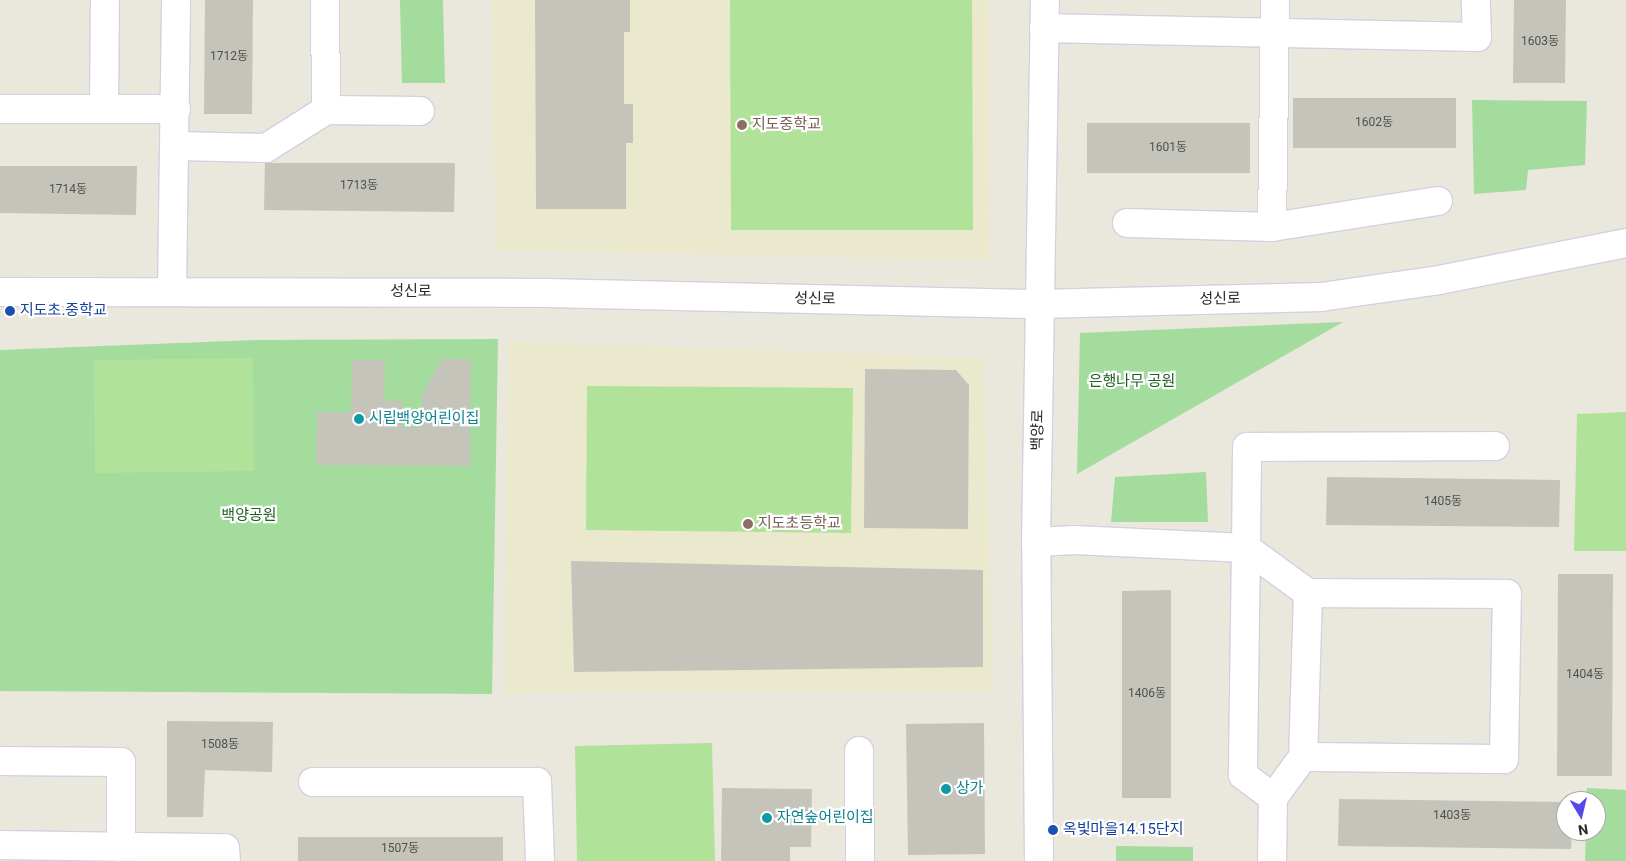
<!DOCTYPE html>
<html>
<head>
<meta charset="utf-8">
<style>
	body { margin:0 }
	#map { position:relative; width:1626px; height:861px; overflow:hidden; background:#eae7dc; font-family:Roboto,"Noto Sans KR",sans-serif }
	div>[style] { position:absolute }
	.education>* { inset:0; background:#eae8cd }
	.green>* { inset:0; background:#a3dc9d }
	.pitch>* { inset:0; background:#b1e29a }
	.building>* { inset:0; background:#c5c4bb }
	.roads { filter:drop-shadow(1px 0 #d2d1e0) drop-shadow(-1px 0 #d2d1e0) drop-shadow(0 1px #d2d1e0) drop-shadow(0 -1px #d2d1e0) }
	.minor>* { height:28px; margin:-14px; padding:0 14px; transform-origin:14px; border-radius:14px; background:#fff }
	.dots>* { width:14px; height:14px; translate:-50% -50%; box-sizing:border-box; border:2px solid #fff; border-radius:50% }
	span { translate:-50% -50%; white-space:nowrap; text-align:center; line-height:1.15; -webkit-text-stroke:4.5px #fff; paint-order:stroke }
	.number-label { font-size:12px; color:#50504e }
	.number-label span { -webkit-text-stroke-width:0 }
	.education-label { font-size:15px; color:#785e54 }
	.left { translate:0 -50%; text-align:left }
	.street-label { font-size:15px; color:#292929 }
	.transit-label { font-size:15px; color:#164399 }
	.park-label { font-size:15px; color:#205f23 }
	.culture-label { font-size:15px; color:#0d838f }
	.north { position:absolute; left:1556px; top:791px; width:50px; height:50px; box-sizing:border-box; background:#fff; border:1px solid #a9a9a9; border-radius:50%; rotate:171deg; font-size:14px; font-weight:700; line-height:20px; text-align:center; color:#292929 }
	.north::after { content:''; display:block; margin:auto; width:18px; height:22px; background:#544ae9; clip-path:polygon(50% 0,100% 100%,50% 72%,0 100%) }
</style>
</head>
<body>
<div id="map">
	<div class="education">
		<div style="clip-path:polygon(491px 0,989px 0,990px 260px,496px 250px)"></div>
		<div style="clip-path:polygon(508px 341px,984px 358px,993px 690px,505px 693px)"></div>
	</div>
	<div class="green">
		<div style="clip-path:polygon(400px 0,443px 0,445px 83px,402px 83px)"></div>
		<div style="clip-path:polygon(1472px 100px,1587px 101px,1585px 165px,1528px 170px,1526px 190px,1474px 194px)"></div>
		<div style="clip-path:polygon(1343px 322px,1077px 474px,1080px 333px)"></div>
		<div style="clip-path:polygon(498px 339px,492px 694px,0 691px,0 350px,259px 340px)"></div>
		<div style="clip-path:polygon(1206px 472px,1208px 522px,1111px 522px,1115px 477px)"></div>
		<div style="clip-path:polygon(1587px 788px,1626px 790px,1626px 861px,1585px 861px,1586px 831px,1596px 831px,1596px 801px,1586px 801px)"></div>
		<div style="clip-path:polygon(1116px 846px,1193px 847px,1193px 861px,1116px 861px)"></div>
	</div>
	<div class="pitch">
		<div style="clip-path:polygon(730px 0,972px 0,973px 230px,731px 230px)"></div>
		<div style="clip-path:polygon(253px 358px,254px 471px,95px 473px,94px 360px)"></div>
		<div style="clip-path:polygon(587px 386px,853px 388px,851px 533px,586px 530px)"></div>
		<div style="clip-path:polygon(1626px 412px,1626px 551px,1574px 551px,1577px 414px)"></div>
		<div style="clip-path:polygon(712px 743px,715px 861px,577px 861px,575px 746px)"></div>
	</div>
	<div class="building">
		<div style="clip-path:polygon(205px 0,253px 0,252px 114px,204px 114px)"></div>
		<div style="clip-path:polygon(535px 0,630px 0,630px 32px,624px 32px,624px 104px,633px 104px,633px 143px,626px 143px,626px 209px,536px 209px)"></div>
		<div style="clip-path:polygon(1514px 0,1566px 0,1565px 83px,1513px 83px)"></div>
		<div style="clip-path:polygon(1293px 98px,1456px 98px,1456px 148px,1293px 148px)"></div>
		<div style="clip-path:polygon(1087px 123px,1250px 123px,1250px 173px,1087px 173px)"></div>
		<div style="clip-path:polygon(265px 163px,455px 163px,454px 212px,264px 210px)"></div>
		<div style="clip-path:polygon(0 166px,137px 166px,136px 215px,0 213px)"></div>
		<div style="clip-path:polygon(442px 359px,471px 359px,470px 466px,316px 465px,317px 412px,351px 412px,352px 360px,385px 360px,384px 401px,402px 401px,402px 427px,422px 427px,422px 395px)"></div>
		<div style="clip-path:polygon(865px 369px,956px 370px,969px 385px,968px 529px,864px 528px)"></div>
		<div style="clip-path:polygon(1327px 477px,1560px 480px,1559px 527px,1326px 525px)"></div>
		<div style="clip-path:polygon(571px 561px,983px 570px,983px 667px,574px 672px)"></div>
		<div style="clip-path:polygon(1558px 574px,1613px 574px,1612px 776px,1557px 776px)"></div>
		<div style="clip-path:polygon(1171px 590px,1171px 798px,1122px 798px,1122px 591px)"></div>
		<div style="clip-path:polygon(167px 721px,273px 722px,272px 772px,205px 770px,203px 817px,167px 817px)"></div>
		<div style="clip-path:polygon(984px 723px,985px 854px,908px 855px,906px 724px)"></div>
		<div style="clip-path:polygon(722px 788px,812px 789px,811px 847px,790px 847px,790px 861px,721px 861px)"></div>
		<div style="clip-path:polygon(1339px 799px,1566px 802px,1566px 831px,1572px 831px,1571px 849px,1338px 846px)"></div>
		<div style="clip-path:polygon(298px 837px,503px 837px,503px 861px,298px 861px)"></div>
	</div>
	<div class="roads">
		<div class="minor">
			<div style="left:1044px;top:28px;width:433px;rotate:1.2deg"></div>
			<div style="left:1477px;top:37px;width:37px;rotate:-92deg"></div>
			<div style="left:0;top:109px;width:176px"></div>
			<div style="left:104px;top:109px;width:109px;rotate:-89.5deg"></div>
			<div style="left:326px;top:110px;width:94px;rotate:0.6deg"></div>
			<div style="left:176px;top:146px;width:90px;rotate:1.3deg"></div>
			<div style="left:266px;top:148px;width:71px;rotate:-32.3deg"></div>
			<div style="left:326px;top:110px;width:110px;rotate:-90.5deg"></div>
			<div style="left:1127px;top:223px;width:145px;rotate:1.6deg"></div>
			<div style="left:1272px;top:227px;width:168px;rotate:-8.9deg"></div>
			<div style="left:1272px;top:227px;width:227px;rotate:-89.2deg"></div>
			<div style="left:172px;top:291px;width:291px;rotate:-89.2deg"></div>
			<div style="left:0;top:292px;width:547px;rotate:0.1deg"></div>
			<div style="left:547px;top:293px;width:492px;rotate:1.3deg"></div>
			<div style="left:1039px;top:304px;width:282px;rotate:-1.4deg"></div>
			<div style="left:1321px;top:297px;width:119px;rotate:-8.2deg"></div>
			<div style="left:1439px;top:280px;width:191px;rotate:-11.2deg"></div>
			<div style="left:1036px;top:542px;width:38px;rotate:-3deg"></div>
			<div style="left:1074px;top:540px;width:172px;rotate:2.7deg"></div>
			<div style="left:1246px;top:548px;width:227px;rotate:90.8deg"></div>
			<div style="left:1243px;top:775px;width:38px;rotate:37deg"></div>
			<div style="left:1308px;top:593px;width:77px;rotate:-144deg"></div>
			<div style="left:1246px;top:548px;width:101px;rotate:-89.4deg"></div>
			<div style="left:1247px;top:447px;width:248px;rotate:-0.2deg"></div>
			<div style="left:859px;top:751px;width:110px;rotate:89.5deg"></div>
			<div style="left:0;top:761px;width:121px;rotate:0.5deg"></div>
			<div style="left:121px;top:762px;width:85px;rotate:90deg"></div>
			<div style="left:313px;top:782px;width:224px"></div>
			<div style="left:537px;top:782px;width:79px;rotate:87.8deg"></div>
			<div style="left:0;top:845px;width:225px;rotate:0.8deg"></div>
			<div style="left:225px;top:848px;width:13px;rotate:86deg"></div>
			<div style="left:1039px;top:861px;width:319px;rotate:-90.5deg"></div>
			<div style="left:1036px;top:542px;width:542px;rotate:-89.05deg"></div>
			<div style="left:1272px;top:861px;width:63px;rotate:-89.1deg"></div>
			<div style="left:1273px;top:798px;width:51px;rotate:-53.8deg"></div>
			<div style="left:1303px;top:757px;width:201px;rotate:0.6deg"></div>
			<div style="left:1504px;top:759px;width:165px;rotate:-89deg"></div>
			<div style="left:1507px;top:594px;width:199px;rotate:-179.7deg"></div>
			<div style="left:1308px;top:593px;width:164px;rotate:91.7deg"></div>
		</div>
	</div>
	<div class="dots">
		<div style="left:742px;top:125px;background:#8d6e63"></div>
		<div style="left:10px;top:311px;background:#1a4fb4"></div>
		<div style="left:359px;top:419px;background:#0f9aa8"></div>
		<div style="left:748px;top:524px;background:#8d6e63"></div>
		<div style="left:946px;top:789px;background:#0f9aa8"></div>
		<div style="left:767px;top:818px;background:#0f9aa8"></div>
		<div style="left:1053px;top:830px;background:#1a4fb4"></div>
	</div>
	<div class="number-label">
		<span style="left:1540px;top:42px">1603동</span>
		<span style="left:229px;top:57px">1712동</span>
		<span style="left:1374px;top:123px">1602동</span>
		<span style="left:1168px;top:148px">1601동</span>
		<span style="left:359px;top:186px">1713동</span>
		<span style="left:68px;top:190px">1714동</span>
		<span style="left:1443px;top:502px">1405동</span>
		<span style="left:1585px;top:675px">1404동</span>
		<span style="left:1147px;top:694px">1406동</span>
		<span style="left:220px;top:745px">1508동</span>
		<span style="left:1452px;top:816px">1403동</span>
		<span style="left:400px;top:849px">1507동</span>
	</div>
	<div class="education-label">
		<span class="left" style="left:752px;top:125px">지도중학교</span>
		<span class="left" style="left:758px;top:524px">지도초등학교</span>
	</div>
	<div class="street-label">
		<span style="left:411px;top:292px">성신로</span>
		<span style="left:815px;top:299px;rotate:1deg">성신로</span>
		<span style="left:1220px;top:299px;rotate:-1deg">성신로</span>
		<span style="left:1038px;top:430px;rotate:-89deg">백양로</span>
	</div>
	<div class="transit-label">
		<span class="left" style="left:20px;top:311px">지도초.중학교</span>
		<span class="left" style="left:1063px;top:830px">옥빛마을14.15단지</span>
	</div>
	<div class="park-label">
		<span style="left:1132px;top:382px">은행나무 공원</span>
		<span style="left:249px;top:516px">백양공원</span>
	</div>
	<div class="culture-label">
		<span class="left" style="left:369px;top:419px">시립백양어린이집</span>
		<span class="left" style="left:956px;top:789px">상가</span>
		<span class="left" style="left:777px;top:818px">자연숲어린이집</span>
	</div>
	<div class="north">N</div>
</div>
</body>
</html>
